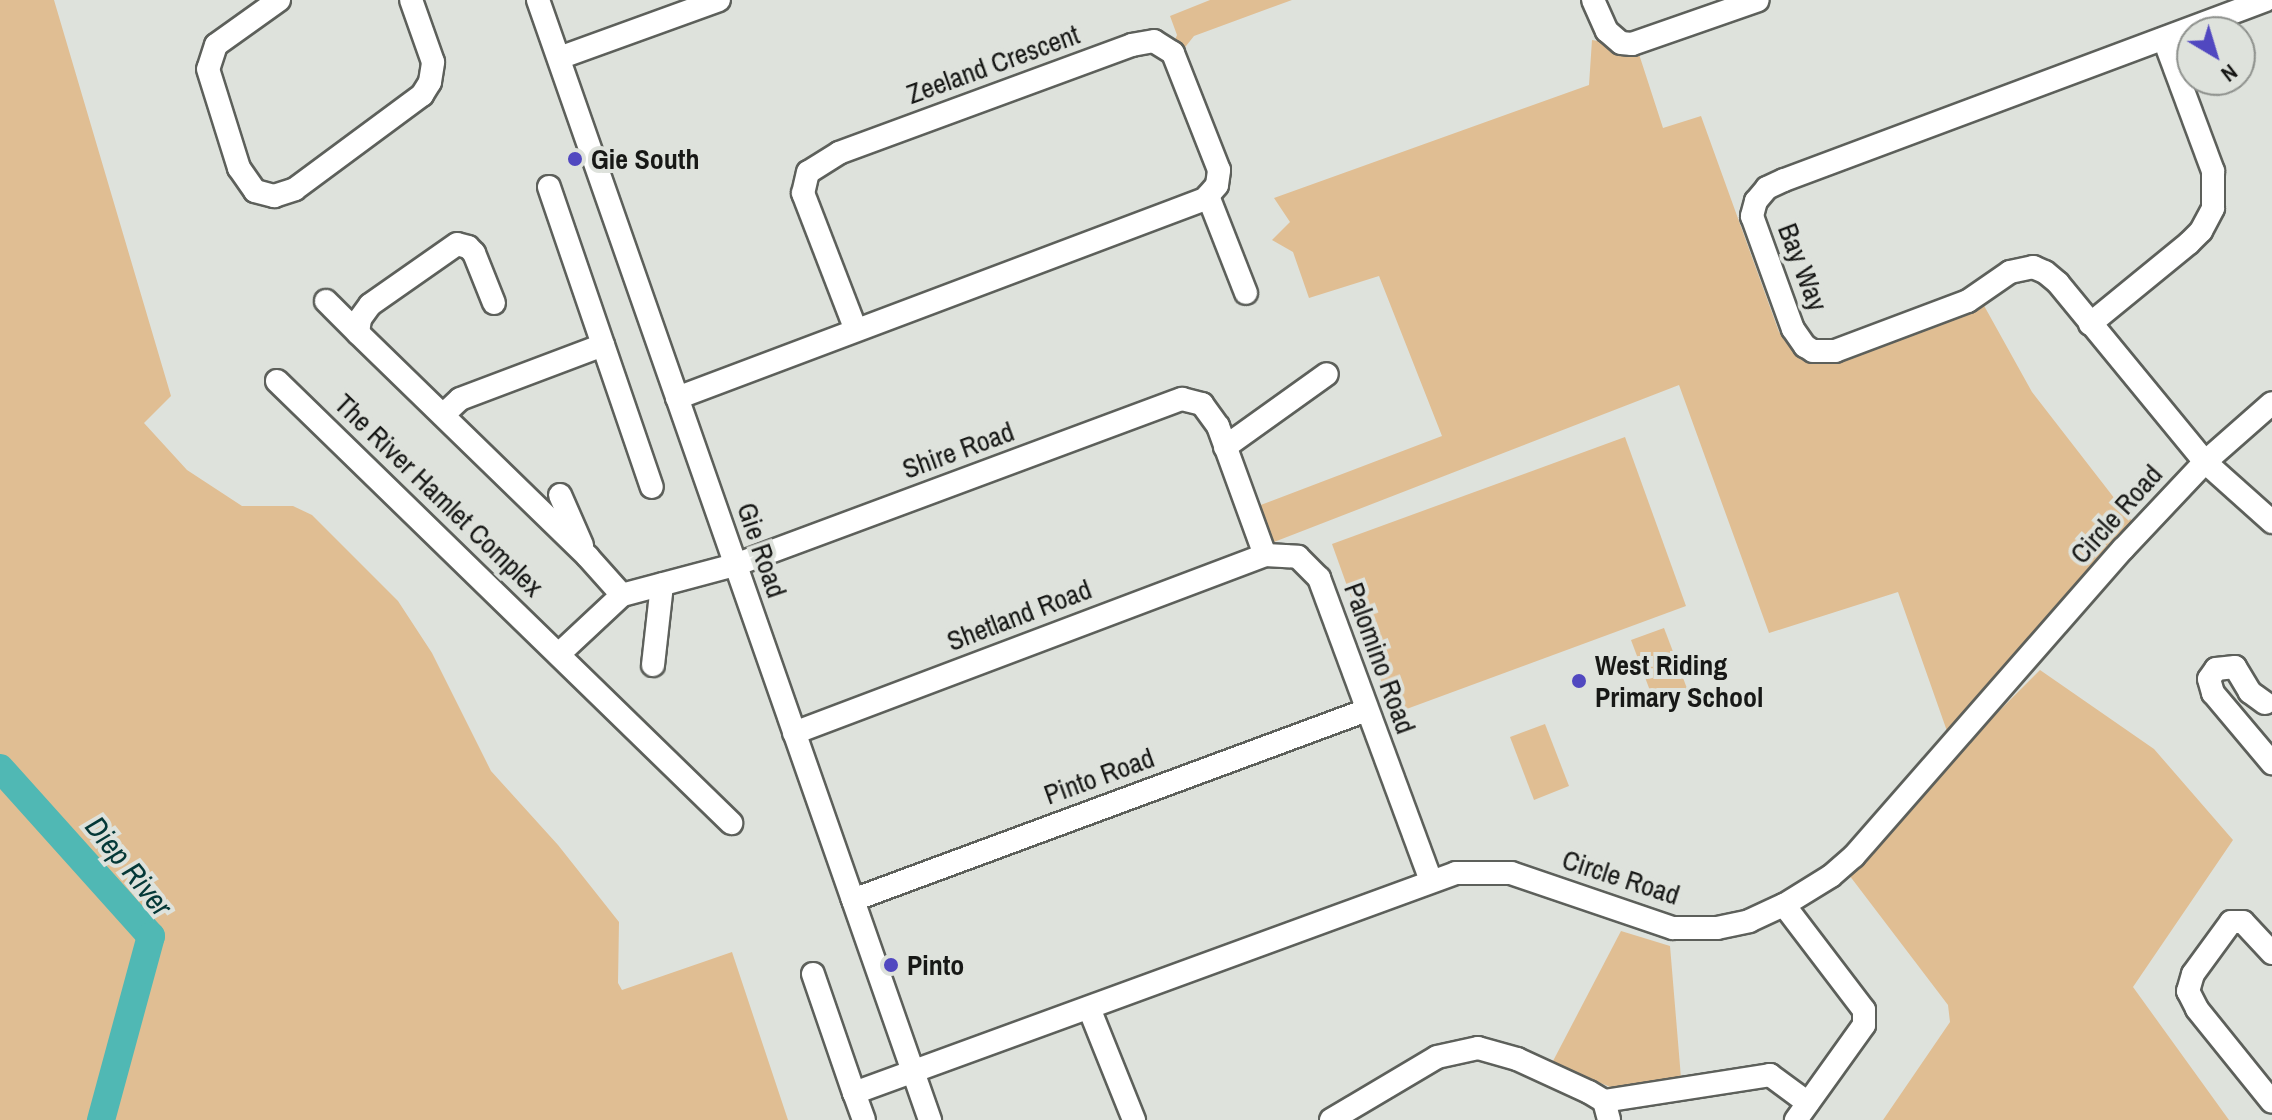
<!DOCTYPE html>
<html>
<head>
<meta charset="utf-8">
<style>
	body { margin:0 }
	#map { position:relative; width:2272px; height:1120px; overflow:hidden; background:#dee2dc; font-family:"Archivo Narrow",sans-serif }
	div>[style] { position:absolute }
	.green>* { inset:0; background:#e0be93 }
	.river>* { height:28px; margin:-14px; padding:0 14px; transform-origin:14px; border-radius:14px; background:#50b8b4 }
	.roads { filter:drop-shadow(2px 0 #5d605b) drop-shadow(-2px 0 #5d605b) drop-shadow(0 2px #5d605b) drop-shadow(0 -2px #5d605b) }
	.minor>* { height:22px; margin:-11px; padding:0 11px; transform-origin:11px; border-radius:11px; background:#fff }
	.dots>* { width:22px; height:22px; translate:-50% -50%; box-sizing:border-box; border:4px solid #dee2dc; border-radius:50% }
	span { translate:-50% -50%; white-space:nowrap; text-align:center; line-height:1.15; -webkit-text-stroke:8px #dee2dc; paint-order:stroke }
	.street-label { font-size:28px; color:#171816 }
	.poi-label { font-size:28px; color:#171816; font-weight:700 }
	.left { translate:0 -50%; text-align:left }
	.water-label { font-size:30px; color:#043837; font-style:italic }
	.north { position:absolute; left:2176px; top:16px; width:80px; height:80px; box-sizing:border-box; background:#dee2dc; border:2px solid #8e918d; border-radius:50%; rotate:142deg; font-size:22px; font-weight:700; line-height:32px; text-align:center; color:#171816 }
	.north::after { content:''; display:block; margin:auto; width:28px; height:36px; background:#5148c0; clip-path:polygon(50% 0,100% 100%,50% 72%,0 100%) }
</style>
</head>
<body>
<div id="map">
	<div class="green">
		<div style="clip-path:polygon(0 0,54px 0,171px 396px,144px 423px,187px 470px,242px 506px,293px 506px,312px 515px,398px 601px,432px 653px,491px 771px,558px 845px,619px 922px,618px 983px,622px 990px,732px 952px,788px 1120px,0 1120px)"></div>
		<div style="clip-path:polygon(1210px 0,1292px 0,1194px 36px,1182px 51px,1174px 43px,1177px 35px,1170px 16px)"></div>
		<div style="clip-path:polygon(1592px 40px,1637px 48px,1663px 128px,1701px 116px,1779px 332px,1811px 355px,1982px 302px,2032px 392px,2132px 521px,1948px 734px,1898px 592px,1769px 633px,1679px 385px,1274px 542px,1258px 506px,1442px 436px,1379px 276px,1309px 298px,1293px 252px,1272px 240px,1290px 222px,1274px 198px,1589px 85px)"></div>
		<div style="clip-path:polygon(1625px 437px,1686px 606px,1393px 714px,1332px 544px)"></div>
		<div style="clip-path:polygon(1664px 628px,1688px 691px,1655px 704px,1631px 640px)"></div>
		<div style="clip-path:polygon(2040px 670px,2154px 749px,2233px 840px,2133px 987px,2229px 1120px,1883px 1120px,1950px 1022px,1948px 1005px,1843px 867px)"></div>
		<div style="clip-path:polygon(1545px 724px,1569px 786px,1534px 800px,1510px 737px)"></div>
		<div style="clip-path:polygon(1621px 931px,1670px 946px,1681px 1078px,1615px 1089px,1552px 1063px)"></div>
	</div>
	<div class="river">
		<div style="left:0;top:768px;width:226px;rotate:48.1deg"></div>
		<div style="left:151px;top:936px;width:191px;rotate:105.2deg"></div>
	</div>
	<div class="roads">
		<div class="minor">
			<div style="left:279px;top:0;width:77px;rotate:144.5deg"></div>
			<div style="left:216px;top:45px;width:25px;rotate:108deg"></div>
			<div style="left:208px;top:69px;width:104px;rotate:72.6deg"></div>
			<div style="left:239px;top:168px;width:28px;rotate:55deg"></div>
			<div style="left:255px;top:191px;width:20px;rotate:15deg"></div>
			<div style="left:274px;top:196px;width:22px;rotate:-18deg"></div>
			<div style="left:295px;top:189px;width:158px;rotate:-36.5deg"></div>
			<div style="left:422px;top:95px;width:15px;rotate:-58deg"></div>
			<div style="left:430px;top:82px;width:20px;rotate:-81deg"></div>
			<div style="left:433px;top:62px;width:66px;rotate:-109.5deg"></div>
			<div style="left:538px;top:0;width:1187px;rotate:70.71deg"></div>
			<div style="left:1593px;top:0;width:34px;rotate:66deg"></div>
			<div style="left:1607px;top:31px;width:18px;rotate:41deg"></div>
			<div style="left:1621px;top:43px;width:11px;rotate:5deg"></div>
			<div style="left:1632px;top:44px;width:133px;rotate:-19.2deg"></div>
			<div style="left:2266px;top:0;width:515px;rotate:159.52deg"></div>
			<div style="left:1784px;top:180px;width:19px;rotate:155deg"></div>
			<div style="left:1767px;top:188px;width:17px;rotate:130deg"></div>
			<div style="left:1756px;top:201px;width:16px;rotate:105deg"></div>
			<div style="left:1752px;top:216px;width:120px;rotate:70.1deg"></div>
			<div style="left:1793px;top:329px;width:21px;rotate:55deg"></div>
			<div style="left:1805px;top:346px;width:9px;rotate:32deg"></div>
			<div style="left:1813px;top:351px;width:22px"></div>
			<div style="left:1835px;top:351px;width:142px;rotate:-20.6deg"></div>
			<div style="left:1968px;top:301px;width:51px;rotate:-34.6deg"></div>
			<div style="left:2010px;top:272px;width:24px;rotate:-12deg"></div>
			<div style="left:2033px;top:267px;width:13px;rotate:23deg"></div>
			<div style="left:2045px;top:272px;width:17px;rotate:40deg"></div>
			<div style="left:2058px;top:283px;width:232px;rotate:50.6deg"></div>
			<div style="left:2205px;top:462px;width:90px;rotate:41.8deg"></div>
			<div style="left:559px;top:58px;width:170px;rotate:-19.9deg"></div>
			<div style="left:549px;top:187px;width:317px;rotate:71.1deg"></div>
			<div style="left:1208px;top:196px;width:104px;rotate:68.6deg"></div>
			<div style="left:326px;top:301px;width:45px;rotate:45deg"></div>
			<div style="left:494px;top:303px;width:54px;rotate:-111.8deg"></div>
			<div style="left:474px;top:253px;width:8px;rotate:-135deg"></div>
			<div style="left:468px;top:247px;width:11px;rotate:-165deg"></div>
			<div style="left:457px;top:244px;width:106px;rotate:145deg"></div>
			<div style="left:370px;top:305px;width:17px;rotate:126deg"></div>
			<div style="left:360px;top:319px;width:14px;rotate:98deg"></div>
			<div style="left:358px;top:333px;width:321px;rotate:44.2deg"></div>
			<div style="left:588px;top:557px;width:51px;rotate:48.2deg"></div>
			<div style="left:2090px;top:324px;width:128px;rotate:-39.3deg"></div>
			<div style="left:2189px;top:243px;width:17px;rotate:-45deg"></div>
			<div style="left:2201px;top:231px;width:26px;rotate:-62deg"></div>
			<div style="left:2213px;top:208px;width:37px;rotate:-90deg"></div>
			<div style="left:2213px;top:171px;width:141px;rotate:-110.4deg"></div>
			<div style="left:277px;top:381px;width:634px;rotate:44.23deg"></div>
			<div style="left:677px;top:398px;width:564px;rotate:-20.65deg"></div>
			<div style="left:1205px;top:199px;width:18px;rotate:-49deg"></div>
			<div style="left:1217px;top:185px;width:15px;rotate:-82deg"></div>
			<div style="left:1219px;top:170px;width:126px;rotate:-111.5deg"></div>
			<div style="left:1173px;top:53px;width:22px;rotate:-148deg"></div>
			<div style="left:1154px;top:41px;width:22px;rotate:170deg"></div>
			<div style="left:1132px;top:45px;width:312px;rotate:159.8deg"></div>
			<div style="left:839px;top:153px;width:36px;rotate:148deg"></div>
			<div style="left:808px;top:172px;width:22px;rotate:103deg"></div>
			<div style="left:803px;top:193px;width:145px;rotate:68.9deg"></div>
			<div style="left:443px;top:415px;width:23px;rotate:-43deg"></div>
			<div style="left:460px;top:399px;width:153px;rotate:-20.7deg"></div>
			<div style="left:1225px;top:447px;width:125px;rotate:-35.6deg"></div>
			<div style="left:560px;top:495px;width:55px;rotate:66.3deg"></div>
			<div style="left:560px;top:653px;width:85px;rotate:-43.1deg"></div>
			<div style="left:622px;top:595px;width:117px;rotate:-14.9deg"></div>
			<div style="left:735px;top:565px;width:477px;rotate:-20.4deg"></div>
			<div style="left:1182px;top:399px;width:21px;rotate:14deg"></div>
			<div style="left:1202px;top:404px;width:27px;rotate:54deg"></div>
			<div style="left:1218px;top:426px;width:137px;rotate:70deg"></div>
			<div style="left:653px;top:665px;width:81px;rotate:-83.6deg"></div>
			<div style="left:2265px;top:703px;width:19px;rotate:-144deg"></div>
			<div style="left:2250px;top:692px;width:29px;rotate:-121deg"></div>
			<div style="left:2235px;top:667px;width:19px;rotate:174deg"></div>
			<div style="left:2216px;top:669px;width:12px;rotate:125deg"></div>
			<div style="left:2209px;top:679px;width:15px;rotate:74deg"></div>
			<div style="left:2213px;top:693px;width:92px;rotate:49.9deg"></div>
			<div style="left:794px;top:733px;width:504px;rotate:-20.7deg"></div>
			<div style="left:1265px;top:555px;width:33px;rotate:3deg"></div>
			<div style="left:1298px;top:557px;width:30px;rotate:45deg"></div>
			<div style="left:1319px;top:578px;width:323px;rotate:69.7deg"></div>
			<div style="left:853px;top:900px;width:548px;rotate:-20.29deg"></div>
			<div style="left:1784px;top:905px;width:132px;rotate:52.7deg"></div>
			<div style="left:1864px;top:1010px;width:15px;rotate:90deg"></div>
			<div style="left:1864px;top:1025px;width:117px;rotate:125.6deg"></div>
			<div style="left:2272px;top:953px;width:42px;rotate:-133.1deg"></div>
			<div style="left:2243px;top:922px;width:12px;rotate:180deg"></div>
			<div style="left:2231px;top:922px;width:64px;rotate:126.2deg"></div>
			<div style="left:2193px;top:974px;width:18px;rotate:106deg"></div>
			<div style="left:2188px;top:991px;width:20px;rotate:63deg"></div>
			<div style="left:2197px;top:1009px;width:119px;rotate:51.1deg"></div>
			<div style="left:813px;top:974px;width:126px;rotate:71deg"></div>
			<div style="left:1089px;top:1008px;width:121px;rotate:68.1deg"></div>
			<div style="left:1604px;top:1101px;width:168px;rotate:-8.9deg"></div>
			<div style="left:1770px;top:1075px;width:47px;rotate:36.4deg"></div>
			<div style="left:864px;top:1120px;width:29px;rotate:-110deg"></div>
			<div style="left:854px;top:1093px;width:641px;rotate:-20.07deg"></div>
			<div style="left:1456px;top:873px;width:55px"></div>
			<div style="left:1511px;top:873px;width:171px;rotate:18.8deg"></div>
			<div style="left:1673px;top:928px;width:44px"></div>
			<div style="left:1717px;top:928px;width:33px;rotate:-12deg"></div>
			<div style="left:1749px;top:921px;width:38px;rotate:-25deg"></div>
			<div style="left:1784px;top:905px;width:55px;rotate:-31.7deg"></div>
			<div style="left:1831px;top:876px;width:30px;rotate:-41deg"></div>
			<div style="left:1854px;top:856px;width:408px;rotate:-48.8deg"></div>
			<div style="left:2123px;top:549px;width:120px;rotate:-46.7deg"></div>
			<div style="left:2205px;top:462px;width:89px;rotate:-41.4deg"></div>
			<div style="left:1331px;top:1120px;width:123px;rotate:-30.7deg"></div>
			<div style="left:1437px;top:1057px;width:42px;rotate:-12.4deg"></div>
			<div style="left:1478px;top:1048px;width:41px;rotate:15.8deg"></div>
			<div style="left:1517px;top:1059px;width:79px;rotate:24.6deg"></div>
			<div style="left:1589px;top:1092px;width:17px;rotate:31deg"></div>
			<div style="left:1604px;top:1101px;width:20px;rotate:75deg"></div>
		</div>
	</div>
	<div class="dots">
		<div style="left:575px;top:159px;background:#5148c0"></div>
		<div style="left:1579px;top:681px;background:#5148c0"></div>
		<div style="left:891px;top:965px;background:#5148c0"></div>
	</div>
	<div class="street-label">
		<span style="left:993px;top:64px;rotate:-20deg">Zeeland Crescent</span>
		<span style="left:1803px;top:267px;rotate:69deg">Bay Way</span>
		<span style="left:958px;top:450px;rotate:-20deg">Shire Road</span>
		<span style="left:439px;top:495px;rotate:44deg">The River Hamlet Complex</span>
		<span style="left:2116px;top:514px;rotate:-48deg">Circle Road</span>
		<span style="left:762px;top:550px;rotate:71deg">Gie Road</span>
		<span style="left:1019px;top:615px;rotate:-21deg">Shetland Road</span>
		<span style="left:1380px;top:658px;rotate:70deg">Palomino Road</span>
		<span style="left:1099px;top:776px;rotate:-20deg">Pinto Road</span>
		<span style="left:1621px;top:877px;rotate:18deg">Circle Road</span>
	</div>
	<div class="poi-label">
		<span class="left" style="left:591px;top:159px">Gie South</span>
		<span class="left" style="left:1595px;top:681px">West Riding<br>Primary School</span>
		<span class="left" style="left:907px;top:965px">Pinto</span>
	</div>
	<div class="water-label">
		<span style="left:129px;top:866px;rotate:51deg">Diep River</span>
	</div>
	<div class="north">N</div>
</div>
</body>
</html>
